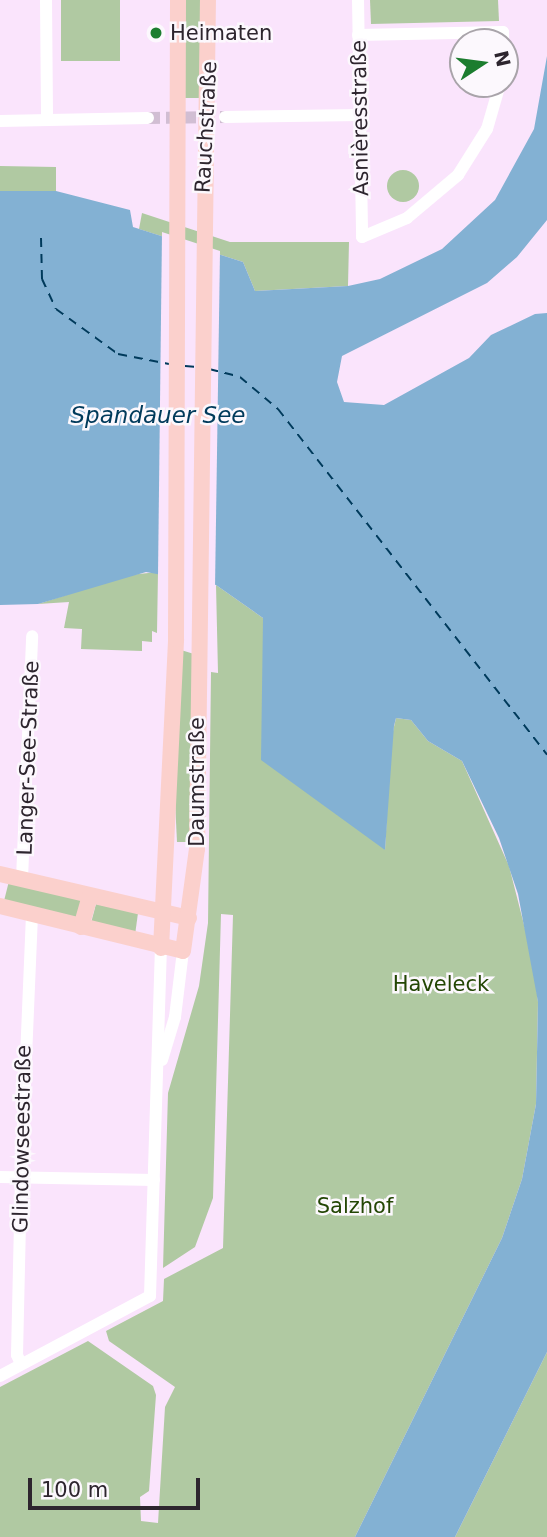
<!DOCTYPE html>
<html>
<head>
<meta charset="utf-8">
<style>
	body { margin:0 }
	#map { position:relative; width:547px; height:1537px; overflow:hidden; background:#fae4fc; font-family:"DejaVu Sans",sans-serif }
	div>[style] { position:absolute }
	.green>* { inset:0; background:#b0c9a2 }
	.round { border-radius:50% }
	.water>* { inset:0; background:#83b1d3 }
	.pier>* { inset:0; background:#fae4fc }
	.ferry>* { height:2px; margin-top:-1px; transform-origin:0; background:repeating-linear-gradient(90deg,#003a5b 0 9px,transparent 0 16px) }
	.street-tunnel>* { height:12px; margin-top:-6px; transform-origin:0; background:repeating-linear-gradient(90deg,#d1bed3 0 12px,transparent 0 18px) }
	.street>* { height:12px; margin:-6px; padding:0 6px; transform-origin:6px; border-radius:6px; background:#fff }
	.secondary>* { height:16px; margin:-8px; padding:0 8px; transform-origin:8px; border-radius:8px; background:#fbd0cc }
	.dots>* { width:19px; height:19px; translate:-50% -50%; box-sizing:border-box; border:4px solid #fcf8fd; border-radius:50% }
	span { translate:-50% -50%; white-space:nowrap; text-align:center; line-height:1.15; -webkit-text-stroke:5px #fcf8fd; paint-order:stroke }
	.poi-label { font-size:21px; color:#2d252e }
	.left { translate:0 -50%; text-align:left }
	.street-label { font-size:21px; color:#2d252e }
	.park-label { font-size:21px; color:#234604 }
	.water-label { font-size:23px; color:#003a5b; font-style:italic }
	.north { position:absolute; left:449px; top:28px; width:70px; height:70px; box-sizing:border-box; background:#fcf8fd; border:2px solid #a9a4aa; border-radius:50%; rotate:77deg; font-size:19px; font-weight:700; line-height:28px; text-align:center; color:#2d252e }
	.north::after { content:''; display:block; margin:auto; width:24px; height:32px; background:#1c7d2f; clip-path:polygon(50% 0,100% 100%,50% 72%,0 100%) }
	.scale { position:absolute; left:28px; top:1478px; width:172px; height:32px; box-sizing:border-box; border:4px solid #2d252e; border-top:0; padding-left:9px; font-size:21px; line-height:24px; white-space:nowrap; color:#2d252e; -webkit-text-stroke:5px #fcf8fd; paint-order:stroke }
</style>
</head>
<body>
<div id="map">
	<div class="green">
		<div style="clip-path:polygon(61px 0,120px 0,120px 61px,61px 61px)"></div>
		<div style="clip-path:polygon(184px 0,203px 0,203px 98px,182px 98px)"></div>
		<div style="clip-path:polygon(370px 0,498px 0,499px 21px,371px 24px)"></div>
		<div style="clip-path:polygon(0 166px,56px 167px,56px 191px,0 191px)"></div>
		<div class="round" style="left:387px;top:170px;width:32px;height:32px"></div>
		<div style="clip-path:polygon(142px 213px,230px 242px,349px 242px,348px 286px,255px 291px,243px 262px,139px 229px)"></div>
		<div style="clip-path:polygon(158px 572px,157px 633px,152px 631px,152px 642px,142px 641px,142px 651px,81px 649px,82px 629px,64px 628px,69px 602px,38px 604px,129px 575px)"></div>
		<div style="clip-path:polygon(216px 585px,263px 618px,266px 643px,385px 850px,391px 740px,396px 718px,411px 720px,428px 741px,462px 761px,509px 866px,533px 960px,538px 1002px,536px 1104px,522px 1179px,502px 1238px,355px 1537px,0 1537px,0 1387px,88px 1341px,153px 1386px,156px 1395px,149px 1491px,140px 1497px,141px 1521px,158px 1523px,165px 1407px,175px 1387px,109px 1341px,106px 1331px,163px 1301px,164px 1279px,223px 1248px,233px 915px,221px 914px,213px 1198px,195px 1247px,163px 1268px,168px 1093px,199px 986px,208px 923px,211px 672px,218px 673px)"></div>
		<div style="clip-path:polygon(181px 650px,194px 654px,191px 842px,177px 842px,175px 801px)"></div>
		<div style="clip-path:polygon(9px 881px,82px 899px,76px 919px,4px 901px)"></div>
		<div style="clip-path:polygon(96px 904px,138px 913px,135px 935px,91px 923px)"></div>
		<div style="clip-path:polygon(547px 1352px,547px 1537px,455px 1537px)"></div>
	</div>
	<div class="water">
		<div style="clip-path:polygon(547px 56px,547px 220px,517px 257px,487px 283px,342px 356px,337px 382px,344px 402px,384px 405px,469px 358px,491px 335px,535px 314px,547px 313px,547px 1352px,455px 1537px,355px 1537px,502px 1238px,522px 1179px,536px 1104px,538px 1002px,518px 894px,499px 838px,462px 761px,428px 741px,411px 720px,396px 718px,394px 726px,385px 850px,261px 760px,263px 618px,216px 585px,146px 572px,38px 604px,0 605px,0 191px,56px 191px,130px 210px,133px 227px,243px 262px,255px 291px,348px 286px,380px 279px,442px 249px,495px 200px,534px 129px)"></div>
	</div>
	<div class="pier">
		<div style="clip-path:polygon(162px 232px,220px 251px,215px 588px,158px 575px)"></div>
	</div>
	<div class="ferry">
		<div style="left:41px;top:238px;width:41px;rotate:88.6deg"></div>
		<div style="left:42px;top:279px;width:33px;rotate:65deg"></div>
		<div style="left:56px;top:309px;width:77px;rotate:36deg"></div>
		<div style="left:118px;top:354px;width:52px;rotate:11.1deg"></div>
		<div style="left:185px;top:366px;width:12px;rotate:5deg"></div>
		<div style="left:209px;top:369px;width:32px;rotate:14deg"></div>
		<div style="left:240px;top:377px;width:50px;rotate:40.1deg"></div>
		<div style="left:278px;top:409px;width:438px;rotate:52.1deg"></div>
	</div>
	<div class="street-tunnel">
		<div style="left:148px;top:118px;width:77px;rotate:-0.7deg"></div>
	</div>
	<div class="street">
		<div style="left:46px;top:0;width:120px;rotate:89.5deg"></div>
		<div style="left:358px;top:0;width:237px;rotate:89deg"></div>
		<div style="left:362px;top:237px;width:49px;rotate:-22.9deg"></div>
		<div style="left:407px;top:218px;width:67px;rotate:-40.1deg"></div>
		<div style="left:458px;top:175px;width:54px;rotate:-57.8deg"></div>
		<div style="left:487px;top:129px;width:47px;rotate:-73.9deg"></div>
		<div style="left:358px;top:35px;width:145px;rotate:-1.2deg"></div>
		<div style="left:503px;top:32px;width:10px;rotate:90deg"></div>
		<div style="left:225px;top:117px;width:136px;rotate:-0.8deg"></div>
		<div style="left:0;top:121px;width:148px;rotate:-1.2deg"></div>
		<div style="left:22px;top:879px;width:243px;rotate:-87.6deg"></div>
		<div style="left:162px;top:1060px;width:45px;rotate:-73.2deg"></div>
		<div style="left:175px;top:1017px;width:66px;rotate:-83.1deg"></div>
		<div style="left:0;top:1177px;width:154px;rotate:1.1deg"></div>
		<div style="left:21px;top:1364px;width:10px;rotate:-114deg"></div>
		<div style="left:17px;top:1355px;width:178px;rotate:-88.7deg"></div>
		<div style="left:21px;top:1177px;width:263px;rotate:-87.6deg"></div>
		<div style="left:0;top:1376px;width:170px;rotate:-28.1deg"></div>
		<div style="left:150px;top:1296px;width:348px;rotate:-88.2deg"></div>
	</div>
	<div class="secondary">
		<div style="left:0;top:874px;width:194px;rotate:13.1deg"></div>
		<div style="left:0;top:906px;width:188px;rotate:13.8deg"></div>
		<div style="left:183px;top:951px;width:103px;rotate:-82.2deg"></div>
		<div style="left:197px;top:849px;width:849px;rotate:-89.26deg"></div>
		<div style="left:81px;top:927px;width:32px;rotate:-74deg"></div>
		<div style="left:161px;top:948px;width:309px;rotate:-87.2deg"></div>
		<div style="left:176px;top:639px;width:639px;rotate:-89.82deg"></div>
	</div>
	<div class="dots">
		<div style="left:156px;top:33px;background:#1c7d2f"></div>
	</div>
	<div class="poi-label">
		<span class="left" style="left:170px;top:33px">Heimaten</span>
	</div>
	<div class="street-label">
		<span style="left:360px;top:118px;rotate:-91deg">Asnièresstraße</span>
		<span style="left:206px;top:127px;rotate:-87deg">Rauchstraße</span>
		<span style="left:28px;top:758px;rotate:-88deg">Langer-See-Straße</span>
		<span style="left:197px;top:782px;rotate:-90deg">Daumstraße</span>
		<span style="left:22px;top:1139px;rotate:-89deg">Glindowseestraße</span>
	</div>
	<div class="park-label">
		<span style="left:441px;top:984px">Haveleck</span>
		<span style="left:355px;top:1206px">Salzhof</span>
	</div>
	<div class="water-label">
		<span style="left:158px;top:415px">Spandauer See</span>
	</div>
	<div class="north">N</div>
	<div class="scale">100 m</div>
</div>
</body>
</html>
